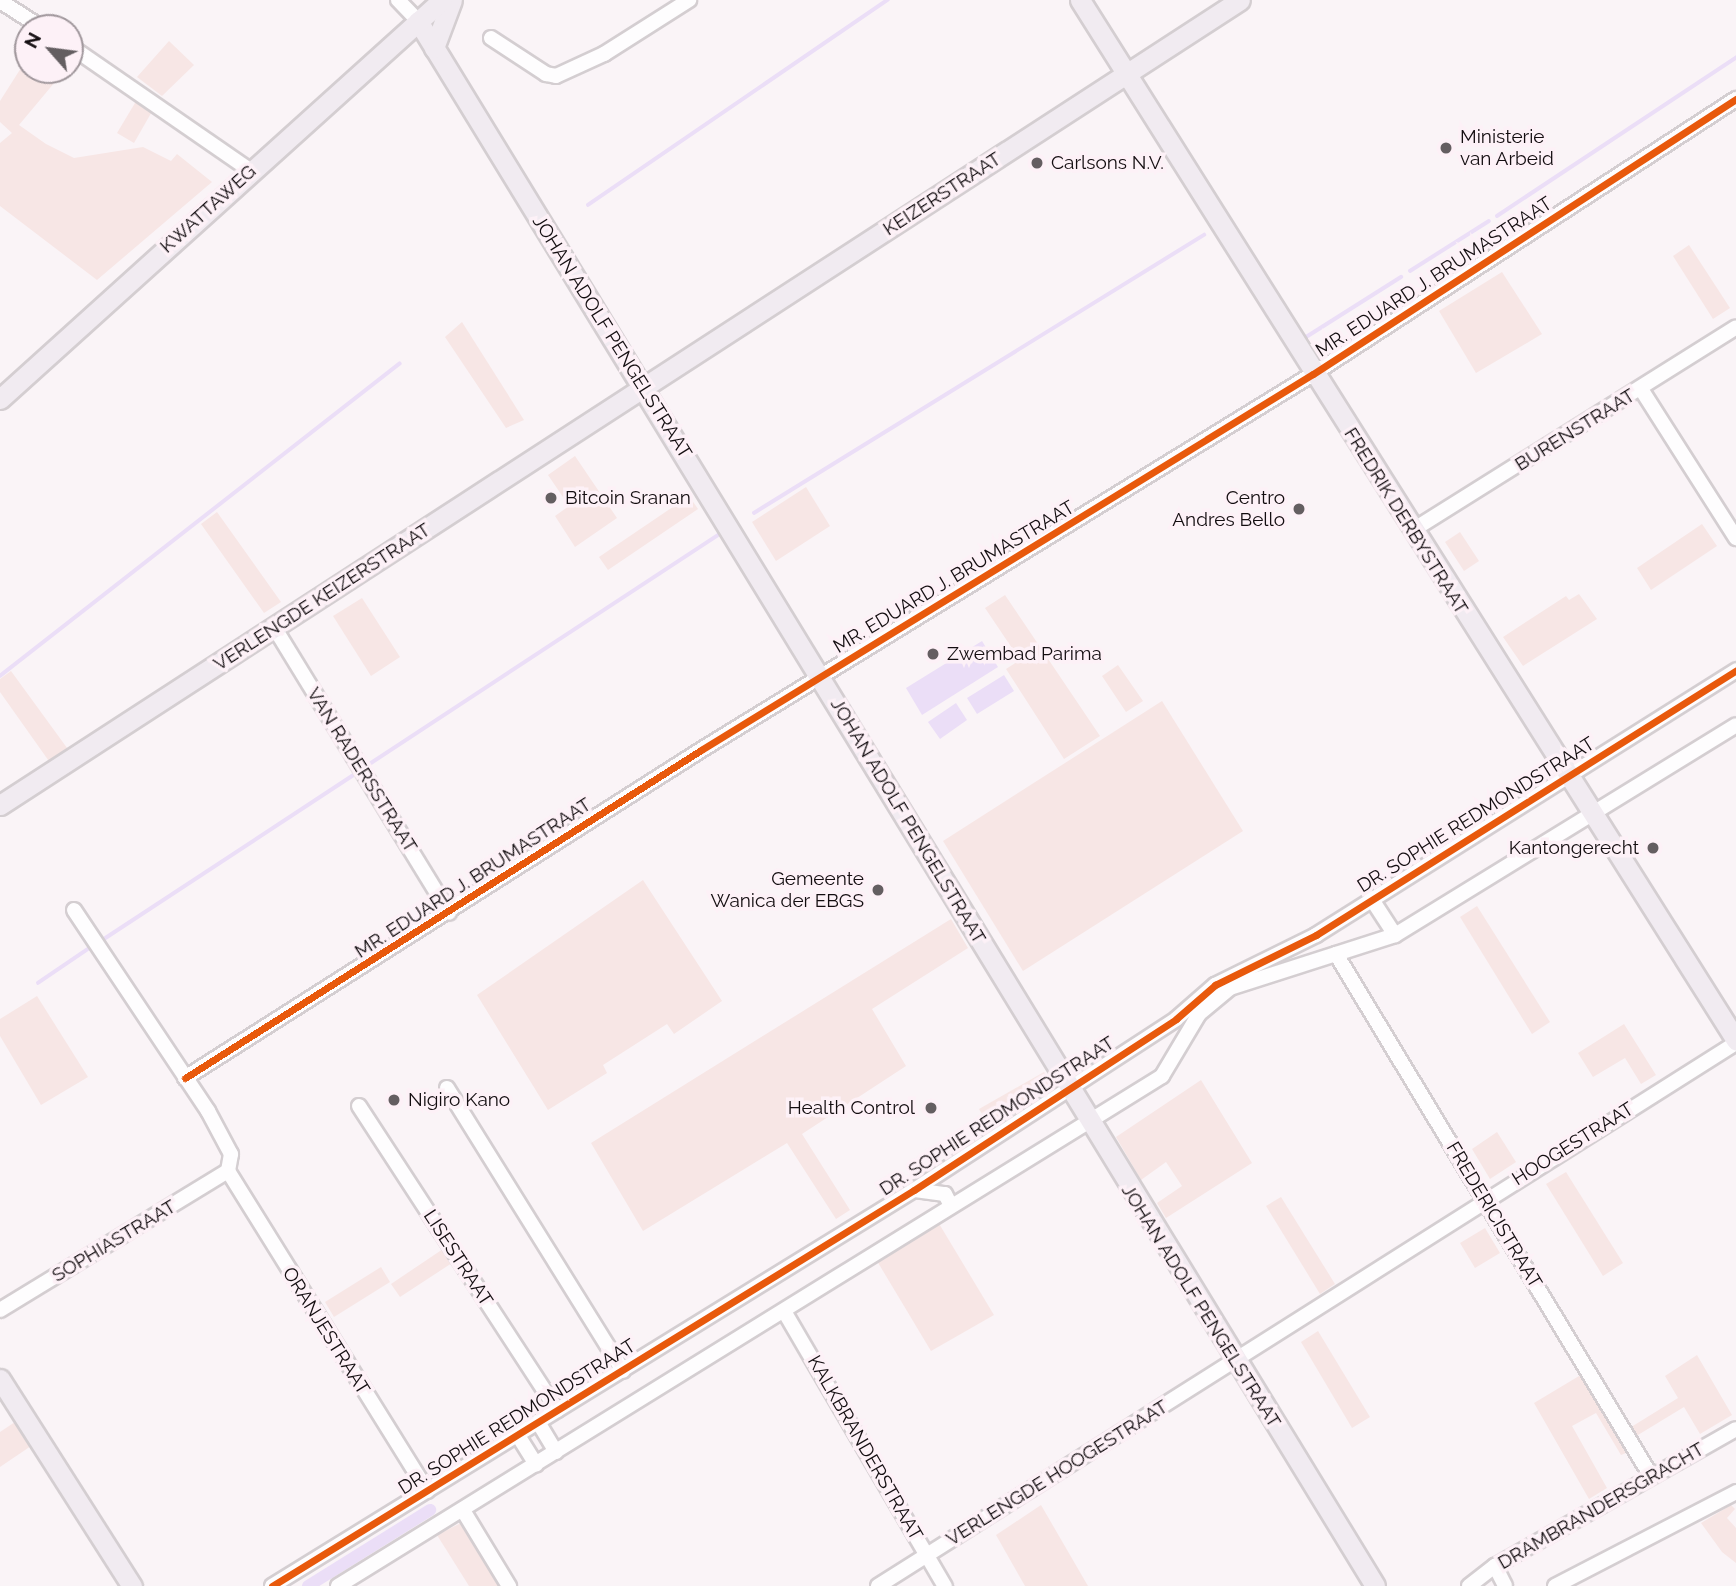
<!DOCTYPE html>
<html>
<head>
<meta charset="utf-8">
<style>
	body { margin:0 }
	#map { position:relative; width:1736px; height:1586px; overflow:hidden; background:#faf4f7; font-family:Raleway,sans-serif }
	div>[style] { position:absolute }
	.green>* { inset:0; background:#f7e6e5 }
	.water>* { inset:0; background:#ebdef7 }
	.stream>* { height:3.5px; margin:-1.75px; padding:0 1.75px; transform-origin:1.75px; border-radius:1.75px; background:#ebdef7 }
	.canal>* { height:12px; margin:-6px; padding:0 6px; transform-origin:6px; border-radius:6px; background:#ebdef7 }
	.roads { filter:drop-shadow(2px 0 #d4ced1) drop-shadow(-2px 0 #d4ced1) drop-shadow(0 2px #d4ced1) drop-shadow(0 -2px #d4ced1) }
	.minor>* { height:14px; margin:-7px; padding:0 7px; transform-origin:7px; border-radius:7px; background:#fefdfe }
	.major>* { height:19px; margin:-9.5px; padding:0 9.5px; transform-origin:9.5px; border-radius:9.5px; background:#f1ebf1 }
	.cycleway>* { height:7px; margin:-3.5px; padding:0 3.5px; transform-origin:3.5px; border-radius:3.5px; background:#e8590c }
	.dots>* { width:19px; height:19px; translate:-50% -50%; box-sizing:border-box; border:4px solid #fdf1f7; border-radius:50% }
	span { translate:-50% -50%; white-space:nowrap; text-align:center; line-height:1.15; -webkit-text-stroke:7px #fdf1f7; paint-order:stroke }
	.poi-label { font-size:19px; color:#130d10 }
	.left { translate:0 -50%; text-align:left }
	.right { translate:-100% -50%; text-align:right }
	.street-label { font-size:19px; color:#130d10 }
	.north { position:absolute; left:14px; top:14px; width:70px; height:70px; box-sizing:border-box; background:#fdf1f7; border:2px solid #9f969b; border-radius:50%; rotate:298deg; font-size:19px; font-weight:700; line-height:28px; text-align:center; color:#130d10 }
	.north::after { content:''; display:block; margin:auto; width:24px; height:32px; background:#645e61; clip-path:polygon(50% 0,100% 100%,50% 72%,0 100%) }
</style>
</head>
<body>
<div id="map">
	<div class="green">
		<div style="clip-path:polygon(169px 41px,194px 65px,162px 96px,137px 77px)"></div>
		<div style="clip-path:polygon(28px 57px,28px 70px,65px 70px,19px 125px,46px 144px,74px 158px,143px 147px,171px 161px,177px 154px,212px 182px,97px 280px,0 206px,0 143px,12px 133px,0 122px,0 101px)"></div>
		<div style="clip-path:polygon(138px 98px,154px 108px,134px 143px,117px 133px)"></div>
		<div style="clip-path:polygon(1689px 245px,1730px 308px,1713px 319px,1673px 256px)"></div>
		<div style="clip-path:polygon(1502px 272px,1542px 334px,1476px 373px,1439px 311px)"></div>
		<div style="clip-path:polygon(462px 322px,524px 420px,506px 428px,445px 337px)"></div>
		<div style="clip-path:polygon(575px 456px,617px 518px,575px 547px,555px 516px,569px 506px,548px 475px)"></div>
		<div style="clip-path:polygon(806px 487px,830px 526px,776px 561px,752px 522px)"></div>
		<div style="clip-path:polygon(689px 496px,698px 509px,608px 570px,599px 557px)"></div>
		<div style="clip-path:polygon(217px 512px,281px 602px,264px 613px,201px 524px)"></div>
		<div style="clip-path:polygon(1702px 524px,1717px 546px,1651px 590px,1637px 568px)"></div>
		<div style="clip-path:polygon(1460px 532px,1479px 561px,1464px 571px,1445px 542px)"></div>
		<div style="clip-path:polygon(1579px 594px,1597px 619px,1523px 666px,1503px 637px,1566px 596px,1569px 600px)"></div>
		<div style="clip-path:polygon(1005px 595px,1100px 736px,1064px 759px,1006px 669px,1020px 660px,985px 608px)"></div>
		<div style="clip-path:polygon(362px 598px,400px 657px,371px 676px,333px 616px)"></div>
		<div style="clip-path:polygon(1118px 665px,1143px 701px,1126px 712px,1102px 676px)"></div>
		<div style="clip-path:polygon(11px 671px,70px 752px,51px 764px,0 692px,0 679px)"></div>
		<div style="clip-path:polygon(1162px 701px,1243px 831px,1023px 971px,943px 841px)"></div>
		<div style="clip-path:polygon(643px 880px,722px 1001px,674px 1034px,667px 1024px,603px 1065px,607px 1073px,548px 1110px,477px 995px)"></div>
		<div style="clip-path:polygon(1477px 906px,1550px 1022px,1532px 1034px,1460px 917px)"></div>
		<div style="clip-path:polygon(951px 919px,968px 948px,872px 1009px,906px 1066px,802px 1134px,850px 1210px,836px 1219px,787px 1143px,643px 1231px,591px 1143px)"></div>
		<div style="clip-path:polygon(37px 996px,88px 1077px,41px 1105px,0 1036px,0 1019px)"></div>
		<div style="clip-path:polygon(1624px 1024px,1656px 1075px,1641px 1084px,1625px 1058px,1593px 1077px,1578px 1053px)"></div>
		<div style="clip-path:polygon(1044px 1072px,1056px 1091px,992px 1131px,979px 1109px)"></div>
		<div style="clip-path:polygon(1201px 1080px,1252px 1163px,1166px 1218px,1157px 1203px,1182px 1186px,1166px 1162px,1141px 1180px,1116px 1137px)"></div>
		<div style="clip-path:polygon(1497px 1132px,1516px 1162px,1490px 1179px,1472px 1149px)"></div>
		<div style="clip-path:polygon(1566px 1172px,1623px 1263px,1603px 1276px,1546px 1184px)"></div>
		<div style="clip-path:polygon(1281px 1197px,1335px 1284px,1320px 1294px,1266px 1206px)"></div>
		<div style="clip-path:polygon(938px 1222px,994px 1315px,931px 1351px,877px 1261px)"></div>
		<div style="clip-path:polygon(1485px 1228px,1500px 1253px,1475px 1268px,1460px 1243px)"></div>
		<div style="clip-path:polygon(443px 1249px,452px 1263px,400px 1297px,391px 1284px)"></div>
		<div style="clip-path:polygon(381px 1267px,390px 1282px,334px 1317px,325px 1302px)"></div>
		<div style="clip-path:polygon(1318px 1331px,1370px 1417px,1352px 1428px,1301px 1342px)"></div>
		<div style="clip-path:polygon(1697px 1355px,1732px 1415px,1700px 1434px,1684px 1407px,1633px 1438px,1628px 1429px,1678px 1398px,1665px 1376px)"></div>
		<div style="clip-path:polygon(1584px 1373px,1631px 1451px,1621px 1455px,1596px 1413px,1572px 1426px,1607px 1488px,1589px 1499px,1534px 1403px)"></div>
		<div style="clip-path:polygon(15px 1422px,31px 1446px,0 1467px,0 1432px)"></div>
		<div style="clip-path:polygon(1041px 1505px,1088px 1586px,1025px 1586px,996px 1535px)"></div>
		<div style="clip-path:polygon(1731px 1505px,1735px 1509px,1727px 1518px,1736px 1528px,1736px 1563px,1722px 1552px,1701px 1523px)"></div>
		<div style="clip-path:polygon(461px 1523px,468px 1527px,501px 1586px,469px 1586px,437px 1535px)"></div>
	</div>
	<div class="water">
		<div style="clip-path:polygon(982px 641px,998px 667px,922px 715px,906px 688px)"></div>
		<div style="clip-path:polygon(1004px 675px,1014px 691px,977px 714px,967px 698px)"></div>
		<div style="clip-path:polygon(956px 703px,967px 720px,940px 739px,928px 722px)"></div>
	</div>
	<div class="stream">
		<div style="left:588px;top:205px;width:363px;rotate:-34.4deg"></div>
		<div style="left:1497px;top:216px;width:287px;rotate:-33.5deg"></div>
		<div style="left:1410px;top:271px;width:93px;rotate:-32.3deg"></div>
		<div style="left:1303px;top:339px;width:116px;rotate:-32.3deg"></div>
		<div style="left:754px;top:513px;width:529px;rotate:-31.71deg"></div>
		<div style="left:0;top:676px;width:507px;rotate:-38.02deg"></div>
		<div style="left:365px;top:767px;width:425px;rotate:-33.3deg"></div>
		<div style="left:104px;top:939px;width:304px;rotate:-33.3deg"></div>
		<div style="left:38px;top:983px;width:64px;rotate:-34.2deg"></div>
	</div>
	<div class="canal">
		<div style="left:308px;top:1586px;width:144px;rotate:-31.9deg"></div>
	</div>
	<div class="roads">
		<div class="minor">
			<div style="left:398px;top:0;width:29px;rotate:46deg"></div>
			<div style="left:0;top:1px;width:50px;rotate:32.7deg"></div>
			<div style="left:491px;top:38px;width:66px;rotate:33.2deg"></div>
			<div style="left:546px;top:74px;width:10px;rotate:11deg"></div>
			<div style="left:556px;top:76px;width:53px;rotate:-24.6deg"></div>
			<div style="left:604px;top:54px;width:101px;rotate:-32.4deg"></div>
			<div style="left:70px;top:46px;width:220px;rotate:34.6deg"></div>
			<div style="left:1641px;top:389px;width:177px;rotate:57.5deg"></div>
			<div style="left:1413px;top:530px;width:381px;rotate:-32.1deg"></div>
			<div style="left:274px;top:627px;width:335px;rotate:58.5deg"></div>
			<div style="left:1371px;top:898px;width:44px;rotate:57deg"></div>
			<div style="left:74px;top:910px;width:242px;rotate:56.3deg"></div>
			<div style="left:208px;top:1111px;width:49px;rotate:61.9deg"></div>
			<div style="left:231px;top:1154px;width:17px;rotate:100deg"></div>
			<div style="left:1336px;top:954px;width:610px;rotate:58.89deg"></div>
			<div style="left:185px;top:1078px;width:611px;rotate:-32.44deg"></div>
			<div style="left:701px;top:750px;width:718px;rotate:-31.57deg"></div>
			<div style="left:1313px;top:374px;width:505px;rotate:-33.03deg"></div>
			<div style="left:447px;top:1088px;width:333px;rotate:58.1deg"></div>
			<div style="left:359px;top:1106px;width:363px;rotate:56.9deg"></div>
			<div style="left:228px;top:1171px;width:377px;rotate:58.1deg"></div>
			<div style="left:915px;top:1190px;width:30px;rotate:8deg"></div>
			<div style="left:945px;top:1194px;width:13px;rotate:63deg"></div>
			<div style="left:0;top:1310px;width:267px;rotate:-31.4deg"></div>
			<div style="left:784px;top:1311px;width:319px;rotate:59.7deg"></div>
			<div style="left:538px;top:1422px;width:35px;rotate:59deg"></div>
			<div style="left:517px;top:1434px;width:36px;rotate:58deg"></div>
			<div style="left:464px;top:1512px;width:87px;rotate:58.7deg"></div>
			<div style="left:1495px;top:1566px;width:22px;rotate:63deg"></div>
			<div style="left:272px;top:1586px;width:754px;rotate:-31.67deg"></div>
			<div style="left:914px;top:1190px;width:313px;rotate:-33.1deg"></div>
			<div style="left:1176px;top:1019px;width:52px;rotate:-41.1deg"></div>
			<div style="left:1215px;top:985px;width:113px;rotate:-26.3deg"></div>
			<div style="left:1316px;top:935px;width:497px;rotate:-32.2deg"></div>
			<div style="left:338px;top:1586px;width:969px;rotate:-31.75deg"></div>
			<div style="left:1162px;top:1076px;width:72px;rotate:-59.2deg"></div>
			<div style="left:1199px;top:1014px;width:40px;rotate:-40deg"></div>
			<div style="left:1230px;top:988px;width:173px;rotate:-17.8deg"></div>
			<div style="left:1395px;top:935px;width:400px;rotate:-31.6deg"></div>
			<div style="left:878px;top:1586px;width:1015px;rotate:-32.33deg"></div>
			<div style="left:1469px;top:1586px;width:33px;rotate:-38deg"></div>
			<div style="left:1495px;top:1566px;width:277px;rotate:-29.6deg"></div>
			<div style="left:1555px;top:1586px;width:204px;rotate:-27.4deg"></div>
		</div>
		<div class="major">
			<div style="left:1080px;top:0;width:1230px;rotate:57.76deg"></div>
			<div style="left:418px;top:21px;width:1834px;rotate:58.55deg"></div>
			<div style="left:434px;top:48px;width:51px;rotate:-69.4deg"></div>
			<div style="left:0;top:399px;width:595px;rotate:-42.07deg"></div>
			<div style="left:0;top:805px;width:1478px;rotate:-32.99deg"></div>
			<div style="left:0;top:1379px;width:246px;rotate:57.5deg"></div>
		</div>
	</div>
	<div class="cycleway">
		<div style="left:185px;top:1078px;width:611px;rotate:-32.44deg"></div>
		<div style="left:701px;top:750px;width:718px;rotate:-31.57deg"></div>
		<div style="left:1313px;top:374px;width:505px;rotate:-33.03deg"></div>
		<div style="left:272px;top:1586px;width:754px;rotate:-31.67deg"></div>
		<div style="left:914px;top:1190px;width:313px;rotate:-33.1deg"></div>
		<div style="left:1176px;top:1019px;width:52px;rotate:-41.1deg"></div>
		<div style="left:1215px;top:985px;width:113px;rotate:-26.3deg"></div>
		<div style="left:1316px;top:935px;width:497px;rotate:-32.2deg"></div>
	</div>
	<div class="dots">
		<div style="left:1446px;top:148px;background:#645e61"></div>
		<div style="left:1037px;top:163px;background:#645e61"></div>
		<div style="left:551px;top:498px;background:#645e61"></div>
		<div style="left:1299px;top:509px;background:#645e61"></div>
		<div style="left:933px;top:654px;background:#645e61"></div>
		<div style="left:1653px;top:848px;background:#645e61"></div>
		<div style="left:878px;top:890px;background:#645e61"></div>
		<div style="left:394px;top:1100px;background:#645e61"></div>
		<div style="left:931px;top:1108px;background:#645e61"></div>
	</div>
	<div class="poi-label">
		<span class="left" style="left:1460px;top:148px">Ministerie<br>van Arbeid</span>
		<span class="left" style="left:1051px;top:163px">Carlsons N.V.</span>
		<span class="left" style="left:565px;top:498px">Bitcoin Sranan</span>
		<span class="right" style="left:1285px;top:509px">Centro<br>Andres Bello</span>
		<span class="left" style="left:947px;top:654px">Zwembad Parima</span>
		<span class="right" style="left:1639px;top:848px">Kantongerecht</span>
		<span class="right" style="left:864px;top:890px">Gemeente<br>Wanica der EBGS</span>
		<span class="left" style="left:408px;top:1100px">Nigiro Kano</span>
		<span class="right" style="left:915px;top:1108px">Health Control</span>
	</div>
	<div class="street-label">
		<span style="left:942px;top:194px;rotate:-33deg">KEIZERSTRAAT</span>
		<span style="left:208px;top:209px;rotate:-42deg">KWATTAWEG</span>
		<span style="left:1434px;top:277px;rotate:-33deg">MR. EDUARD J. BRUMASTRAAT</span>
		<span style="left:612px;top:337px;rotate:58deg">JOHAN ADOLF PENGELSTRAAT</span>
		<span style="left:1575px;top:430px;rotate:-32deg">BURENSTRAAT</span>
		<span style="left:1406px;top:521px;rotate:58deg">FREDRIK DERBYSTRAAT</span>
		<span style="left:954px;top:577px;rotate:-31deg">MR. EDUARD J. BRUMASTRAAT</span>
		<span style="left:322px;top:597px;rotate:-33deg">VERLENGDE KEIZERSTRAAT</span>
		<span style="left:362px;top:770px;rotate:58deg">VAN RADERSSTRAAT</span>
		<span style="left:1476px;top:815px;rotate:-32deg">DR. SOPHIE REDMONDSTRAAT</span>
		<span style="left:908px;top:821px;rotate:59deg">JOHAN ADOLF PENGELSTRAAT</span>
		<span style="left:473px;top:878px;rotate:-33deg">MR. EDUARD J. BRUMASTRAAT</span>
		<span style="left:997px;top:1116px;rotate:-33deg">DR. SOPHIE REDMONDSTRAAT</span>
		<span style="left:1573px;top:1144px;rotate:-32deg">HOOGESTRAAT</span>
		<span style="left:1494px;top:1215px;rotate:59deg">FREDERICISTRAAT</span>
		<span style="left:114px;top:1241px;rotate:-31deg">SOPHIASTRAAT</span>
		<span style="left:458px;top:1258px;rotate:57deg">LISESTRAAT</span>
		<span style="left:1201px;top:1306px;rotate:58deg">JOHAN ADOLF PENGELSTRAAT</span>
		<span style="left:326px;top:1331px;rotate:58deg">ORANJESTRAAT</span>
		<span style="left:517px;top:1417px;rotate:-32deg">DR. SOPHIE REDMONDSTRAAT</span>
		<span style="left:865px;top:1448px;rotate:60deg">KALKBRANDERSTRAAT</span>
		<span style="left:1057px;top:1473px;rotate:-32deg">VERLENGDE HOOGESTRAAT</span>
		<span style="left:1601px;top:1506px;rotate:-30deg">DRAMBRANDERSGRACHT</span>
	</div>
	<div class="north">N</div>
</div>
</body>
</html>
